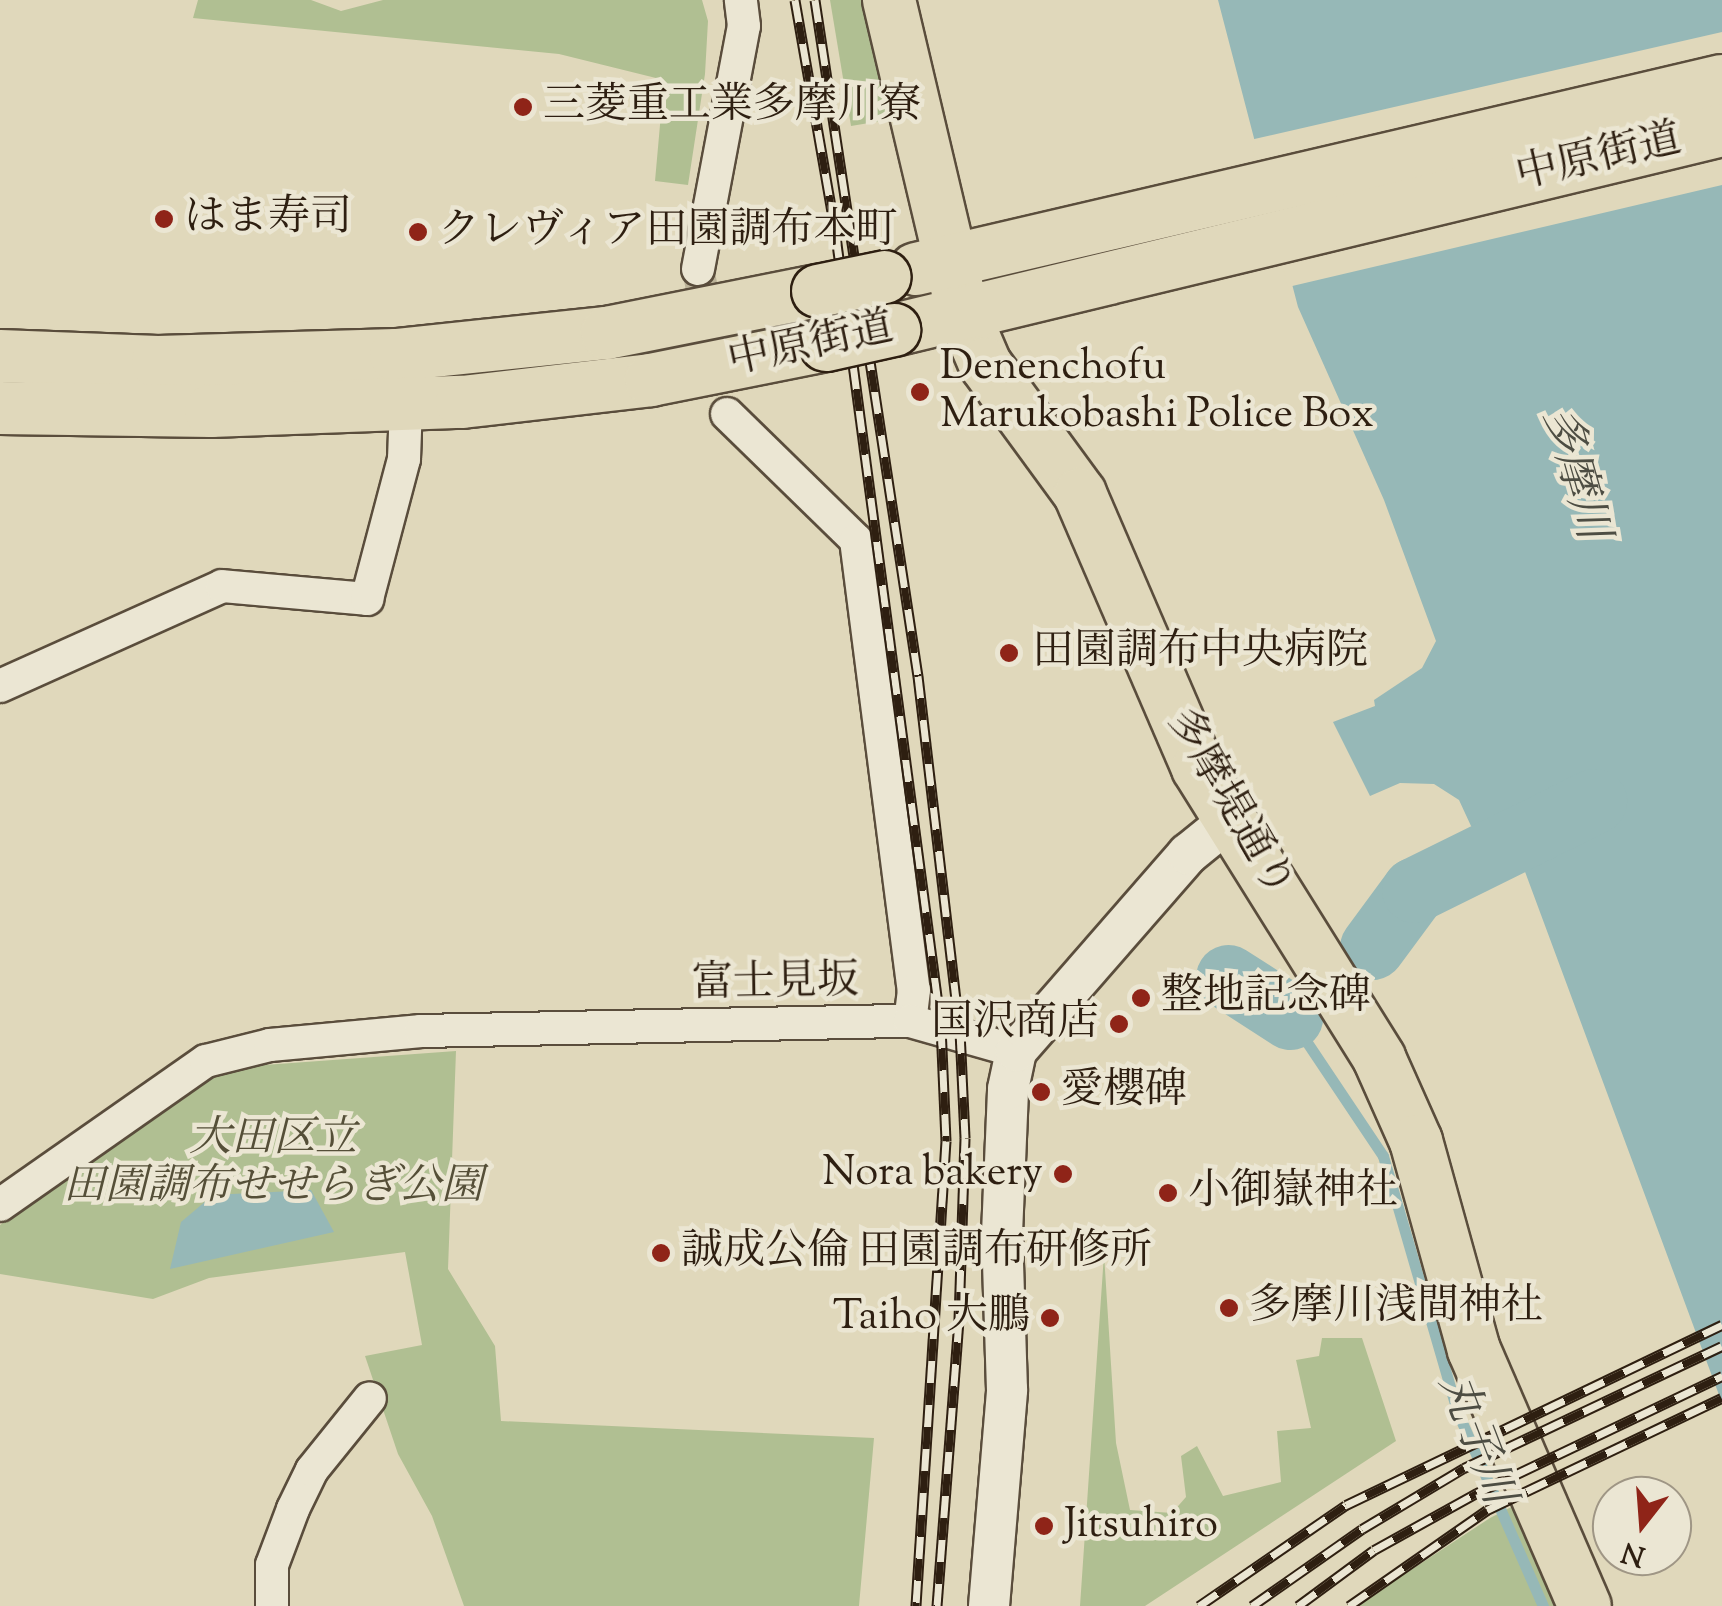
<!DOCTYPE html>
<html>
<head>
<meta charset="utf-8">
<style>
	body { margin:0 }
	#map { position:relative; width:1722px; height:1606px; overflow:hidden; background:#e0d8bb; font-family:"Sorts Mill Goudy","Noto Serif JP",serif }
	div>[style] { position:absolute }
	.green>* { inset:0; background:#b0bf92 }
	.water>* { inset:0; background:#96b8b7 }
	.pier>* { inset:0; background:#e0d8bb }
	.stream>* { height:11px; margin:-5.5px; padding:0 5.5px; transform-origin:5.5px; border-radius:5.5px; background:#96b8b7 }
	.river>* { height:65px; margin:-32.5px; padding:0 32.5px; transform-origin:32.5px; border-radius:32.5px; background:#96b8b7 }
	.minor-tunnel>* { height:32px; margin-top:-16px; transform-origin:0; background:repeating-linear-gradient(90deg,#bcb399 0 32px,transparent 0 48px) }
	.roads { filter:drop-shadow(2px 0 #5a4d3c) drop-shadow(-2px 0 #5a4d3c) drop-shadow(0 2px #5a4d3c) drop-shadow(0 -2px #5a4d3c) }
	.minor>* { height:32px; margin:-16px; padding:0 16px; transform-origin:16px; border-radius:16px; background:#ebe6d3 }
	.tertiary>* { height:40px; margin:-20px; padding:0 20px; transform-origin:20px; border-radius:20px; background:#ebe6d3 }
	.primary>* { height:52px; margin:-26px; padding:0 26px; transform-origin:26px; border-radius:26px; background:#e0d8bb }
	.rail>* { height:11px; margin-top:-5.5px; transform-origin:0; background:repeating-linear-gradient(90deg,#ebe6d3 0 22px,#2e1f11 0 44px); box-sizing:border-box; border-block:2px solid #2e1f11 }
	.bridges { filter:drop-shadow(2px 0 #2e1f11) drop-shadow(-2px 0 #2e1f11) drop-shadow(0 2px #2e1f11) drop-shadow(0 -2px #2e1f11) }
	.primary-bridge>* { height:52px; margin:-26px; padding:0 26px; transform-origin:26px; border-radius:26px; background:#e0d8bb }
	.dots>* { width:28px; height:28px; translate:-50% -50%; box-sizing:border-box; border:5px solid #ebe6d3; border-radius:50% }
	span { translate:-50% -50%; white-space:nowrap; text-align:center; line-height:1.15; -webkit-text-stroke:9px #ebe6d3; paint-order:stroke }
	.poi-label { font-size:42px; color:#2e1f11 }
	.left { translate:0 -50%; text-align:left }
	.right { translate:-100% -50%; text-align:right }
	.street-label { font-size:42px; color:#2e1f11 }
	.park-label { font-size:42px; color:#554f38; font-style:italic }
	.water-label { font-size:45px; color:#4d4d43; font-style:italic }
	.north { position:absolute; left:1592px; top:1476px; width:100px; height:100px; box-sizing:border-box; background:#ebe6d3; border:2px solid #9f9685; border-radius:50%; rotate:197deg; font-size:28px; font-weight:700; line-height:40px; text-align:center; color:#2e1f11 }
	.north::after { content:''; display:block; margin:auto; width:35px; height:45px; background:#8f2418; clip-path:polygon(50% 0,100% 100%,50% 72%,0 100%) }
</style>
</head>
<body>
<div id="map">
	<div class="green">
		<div style="clip-path:polygon(198px 0,311px 0,341px 11px,383px 0,702px 0,708px 21px,705px 74px,688px 185px,655px 181px,664px 80px,559px 54px,193px 18px)"></div>
		<div style="clip-path:polygon(830px 0,869px 0,893px 119px,851px 126px)"></div>
		<div style="clip-path:polygon(456px 1051px,448px 1269px,495px 1346px,501px 1421px,874px 1438px,859px 1606px,464px 1606px,432px 1516px,398px 1454px,365px 1356px,422px 1345px,405px 1252px,209px 1278px,153px 1299px,0 1274px,0 1225px,208px 1069px)"></div>
		<div style="clip-path:polygon(1104px 1254px,1116px 1443px,1130px 1510px,1172px 1513px,1186px 1497px,1181px 1456px,1197px 1446px,1223px 1496px,1281px 1482px,1277px 1431px,1311px 1428px,1296px 1360px,1319px 1356px,1322px 1338px,1362px 1338px,1396px 1441px,1145px 1606px,1080px 1606px)"></div>
		<div style="clip-path:polygon(1535px 1495px,1585px 1606px,1356px 1606px,1490px 1518px)"></div>
	</div>
	<div class="water">
		<div style="clip-path:polygon(1218px 0,1722px 0,1722px 1403px,1514px 842px,1471px 826px,1459px 800px,1434px 784px,1400px 783px,1370px 796px,1333px 722px,1375px 706px,1374px 700px,1422px 668px,1436px 641px,1384px 500px,1298px 307px)"></div>
		<div style="clip-path:polygon(311px 1190px,334px 1232px,170px 1269px,181px 1222px,213px 1195px)"></div>
	</div>
	<div class="pier">
		<div style="clip-path:polygon(1722px 32px,1722px 185px,1288px 287px,1250px 140px)"></div>
	</div>
	<div class="stream">
		<div style="left:1297px;top:1005px;width:14px;rotate:120deg"></div>
		<div style="left:1290px;top:1017px;width:167px;rotate:56.2deg"></div>
		<div style="left:1383px;top:1156px;width:266px;rotate:73.8deg"></div>
		<div style="left:1457px;top:1411px;width:213px;rotate:66.2deg"></div>
	</div>
	<div class="river">
		<div style="left:1372px;top:947px;width:71px;rotate:-53.6deg"></div>
		<div style="left:1414px;top:890px;width:201px;rotate:-26.3deg"></div>
		<div style="left:1228px;top:977px;width:74px;rotate:32.8deg"></div>
	</div>
	<div class="minor-tunnel">
		<div style="left:698px;top:269px;width:148px;rotate:78.7deg"></div>
	</div>
	<div class="roads">
		<div class="minor">
			<div style="left:698px;top:269px;width:247px;rotate:-79.3deg"></div>
			<div style="left:744px;top:26px;width:26px;rotate:-97deg"></div>
			<div style="left:727px;top:414px;width:180px;rotate:44.3deg"></div>
			<div style="left:856px;top:540px;width:454px;rotate:82.7deg"></div>
			<div style="left:914px;top:990px;width:31px;rotate:97deg"></div>
			<div style="left:0;top:686px;width:243px;rotate:-24.2deg"></div>
			<div style="left:222px;top:586px;width:146px;rotate:5.1deg"></div>
			<div style="left:367px;top:599px;width:145px;rotate:-75.2deg"></div>
			<div style="left:404px;top:459px;width:55px;rotate:-87.9deg"></div>
			<div style="left:0;top:1205px;width:251px;rotate:-35deg"></div>
			<div style="left:206px;top:1061px;width:66px;rotate:-14deg"></div>
			<div style="left:270px;top:1045px;width:152px;rotate:-5.3deg"></div>
			<div style="left:421px;top:1031px;width:489px;rotate:-1.2deg"></div>
			<div style="left:910px;top:1021px;width:110px;rotate:15.8deg"></div>
			<div style="left:272px;top:1606px;width:41px;rotate:-90deg"></div>
			<div style="left:272px;top:1565px;width:60px;rotate:-69.4deg"></div>
			<div style="left:293px;top:1509px;width:43px;rotate:-64deg"></div>
			<div style="left:312px;top:1470px;width:92px;rotate:-51.1deg"></div>
		</div>
		<div class="tertiary">
			<div style="left:989px;top:1606px;width:217px;rotate:-85.2deg"></div>
			<div style="left:1007px;top:1390px;width:156px;rotate:-91.8deg"></div>
			<div style="left:1002px;top:1234px;width:145px;rotate:-87.6deg"></div>
			<div style="left:1008px;top:1089px;width:39px;rotate:-78deg"></div>
			<div style="left:1016px;top:1051px;width:262px;rotate:-48.9deg"></div>
			<div style="left:1188px;top:854px;width:55px;rotate:-39.1deg"></div>
		</div>
		<div class="primary">
			<div style="left:889px;top:0;width:318px;rotate:76.7deg"></div>
			<div style="left:962px;top:310px;width:59px;rotate:66.9deg"></div>
			<div style="left:985px;top:364px;width:161px;rotate:53.8deg"></div>
			<div style="left:1080px;top:494px;width:298px;rotate:66.7deg"></div>
			<div style="left:1198px;top:768px;width:342px;rotate:58deg"></div>
			<div style="left:1379px;top:1058px;width:91px;rotate:66deg"></div>
			<div style="left:1416px;top:1141px;width:217px;rotate:74.5deg"></div>
			<div style="left:1474px;top:1350px;width:279px;rotate:66.6deg"></div>
			<div style="left:916px;top:269px;width:828px;rotate:-13.13deg"></div>
			<div style="left:894px;top:330px;width:852px;rotate:-13.58deg"></div>
			<div style="left:0;top:356px;width:158px;rotate:2.2deg"></div>
			<div style="left:158px;top:362px;width:238px;rotate:-1.7deg"></div>
			<div style="left:396px;top:355px;width:212px;rotate:-6deg"></div>
			<div style="left:607px;top:333px;width:215px;rotate:-11.3deg"></div>
			<div style="left:0;top:408px;width:211px;rotate:0.8deg"></div>
			<div style="left:211px;top:411px;width:251px;rotate:-2.1deg"></div>
			<div style="left:462px;top:402px;width:190px;rotate:-6.6deg"></div>
			<div style="left:651px;top:380px;width:178px;rotate:-11.3deg"></div>
		</div>
	</div>
	<div class="rail">
		<div style="left:795px;top:0;width:240px;rotate:80.1deg"></div>
		<div style="left:836px;top:236px;width:797px;rotate:82.43deg"></div>
		<div style="left:941px;top:1026px;width:115px;rotate:87.5deg"></div>
		<div style="left:946px;top:1141px;width:466px;rotate:93.7deg"></div>
		<div style="left:815px;top:0;width:684px;rotate:81.34deg"></div>
		<div style="left:918px;top:676px;width:357px;rotate:83.3deg"></div>
		<div style="left:960px;top:1031px;width:107px;rotate:87.3deg"></div>
		<div style="left:965px;top:1138px;width:182px;rotate:91.9deg"></div>
		<div style="left:959px;top:1320px;width:287px;rotate:94.4deg"></div>
		<div style="left:1199px;top:1606px;width:178px;rotate:-34.5deg"></div>
		<div style="left:1346px;top:1505px;width:417px;rotate:-25.6deg"></div>
		<div style="left:1252px;top:1606px;width:134px;rotate:-35deg"></div>
		<div style="left:1362px;top:1529px;width:119px;rotate:-30.9deg"></div>
		<div style="left:1464px;top:1468px;width:285px;rotate:-25.3deg"></div>
		<div style="left:1298px;top:1606px;width:94px;rotate:-36.4deg"></div>
		<div style="left:1374px;top:1550px;width:118px;rotate:-29deg"></div>
		<div style="left:1477px;top:1493px;width:272px;rotate:-25.5deg"></div>
		<div style="left:1349px;top:1606px;width:168px;rotate:-34.8deg"></div>
		<div style="left:1487px;top:1510px;width:260px;rotate:-25.5deg"></div>
	</div>
	<div class="bridges">
		<div class="primary-bridge">
			<div style="left:818px;top:291px;width:68px;rotate:-11.8deg"></div>
			<div style="left:826px;top:345px;width:70px;rotate:-12.4deg"></div>
		</div>
	</div>
	<div class="dots">
		<div style="left:523px;top:107px;background:#8f2418"></div>
		<div style="left:164px;top:219px;background:#8f2418"></div>
		<div style="left:418px;top:232px;background:#8f2418"></div>
		<div style="left:920px;top:392px;background:#8f2418"></div>
		<div style="left:1009px;top:653px;background:#8f2418"></div>
		<div style="left:1141px;top:998px;background:#8f2418"></div>
		<div style="left:1119px;top:1024px;background:#8f2418"></div>
		<div style="left:1041px;top:1092px;background:#8f2418"></div>
		<div style="left:1063px;top:1174px;background:#8f2418"></div>
		<div style="left:1168px;top:1193px;background:#8f2418"></div>
		<div style="left:661px;top:1253px;background:#8f2418"></div>
		<div style="left:1229px;top:1308px;background:#8f2418"></div>
		<div style="left:1050px;top:1318px;background:#8f2418"></div>
		<div style="left:1044px;top:1526px;background:#8f2418"></div>
	</div>
	<div class="poi-label">
		<span class="left" style="left:543px;top:107px">三菱重工業多摩川寮</span>
		<span class="left" style="left:184px;top:219px">はま寿司</span>
		<span class="left" style="left:438px;top:232px">クレヴィア田園調布本町</span>
		<span class="left" style="left:940px;top:392px">Denenchofu<br>Marukobashi Police Box</span>
		<span class="left" style="left:1032px;top:653px">田園調布中央病院</span>
		<span class="left" style="left:1161px;top:998px">整地記念碑</span>
		<span class="right" style="left:1099px;top:1024px">国沢商店</span>
		<span class="left" style="left:1061px;top:1092px">愛櫻碑</span>
		<span class="right" style="left:1043px;top:1174px">Nora bakery</span>
		<span class="left" style="left:1188px;top:1193px">小御嶽神社</span>
		<span class="left" style="left:681px;top:1253px">誠成公倫 田園調布研修所</span>
		<span class="left" style="left:1249px;top:1308px">多摩川浅間神社</span>
		<span class="right" style="left:1030px;top:1318px">Taiho 大鵬</span>
		<span class="left" style="left:1064px;top:1526px">Jitsuhiro</span>
	</div>
	<div class="street-label">
		<span style="left:1599px;top:159px;rotate:-13deg">中原街道</span>
		<span style="left:811px;top:346px;rotate:-12deg">中原街道</span>
		<span style="left:1229px;top:804px;rotate:60deg">多摩堤通り</span>
		<span style="left:775px;top:984px;rotate:-1deg">富士見坂</span>
	</div>
	<div class="park-label">
		<span style="left:273px;top:1164px">大田区立<br>田園調布せせらぎ公園</span>
	</div>
	<div class="water-label">
		<span style="left:1573px;top:474px;rotate:74deg">多摩川</span>
		<span style="left:1474px;top:1440px;rotate:69deg">丸子川</span>
	</div>
	<div class="north">N</div>
</div>
</body>
</html>
